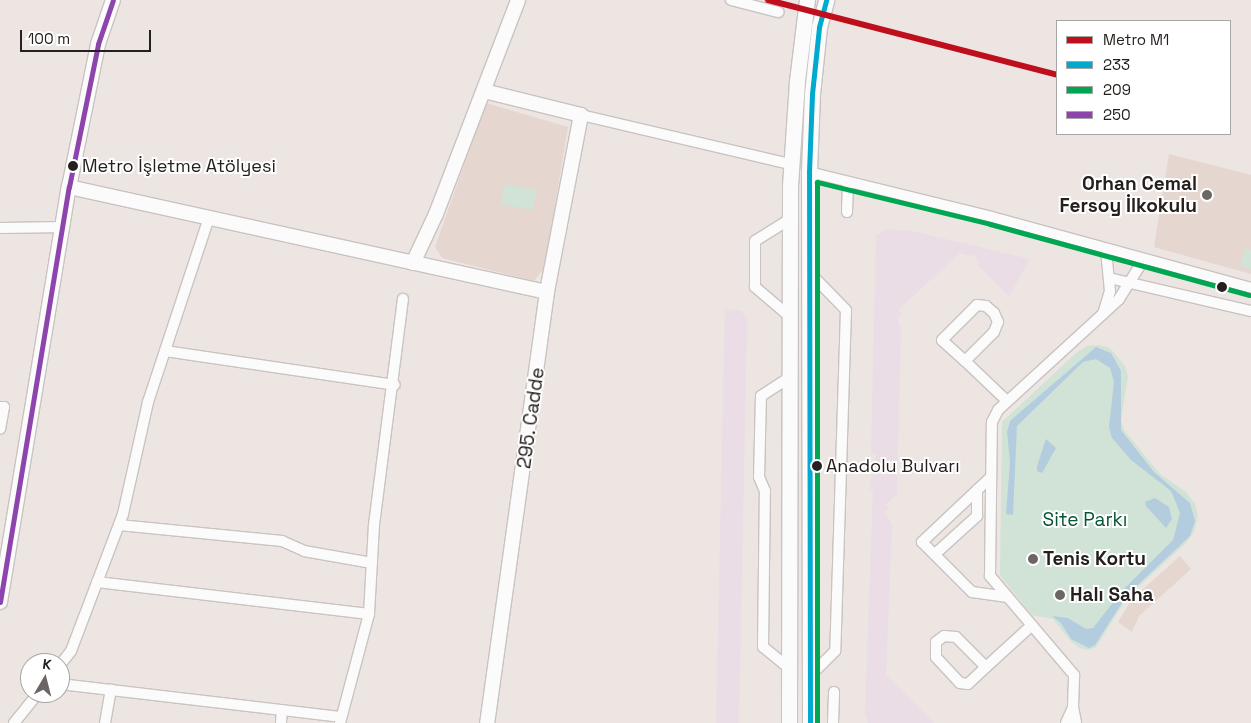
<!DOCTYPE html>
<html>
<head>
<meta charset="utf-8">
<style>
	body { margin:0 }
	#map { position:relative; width:1251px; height:723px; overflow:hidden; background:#ece5e2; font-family:"Space Grotesk",sans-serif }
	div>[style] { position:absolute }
	.commercial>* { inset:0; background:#eadde5 }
	.built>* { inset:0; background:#e5d6d0 }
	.green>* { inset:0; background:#d1e2d6 }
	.water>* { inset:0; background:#b4cdde }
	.roads { filter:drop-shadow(1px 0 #c9c3c1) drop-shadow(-1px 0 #c9c3c1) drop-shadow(0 1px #c9c3c1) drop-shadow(0 -1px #c9c3c1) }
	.street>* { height:10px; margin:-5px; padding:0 5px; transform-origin:5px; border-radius:5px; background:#fcfbfb }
	.secondary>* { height:14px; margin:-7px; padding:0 7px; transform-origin:7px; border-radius:7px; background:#fcfbfb }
	.primary>* { height:15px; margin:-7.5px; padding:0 7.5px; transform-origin:7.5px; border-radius:7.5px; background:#fcfbfb }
	.bus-1>* { height:5px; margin:-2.5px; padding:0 2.5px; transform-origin:2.5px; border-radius:2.5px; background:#00a9ce }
	.bus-2>* { height:5px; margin:-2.5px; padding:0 2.5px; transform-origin:2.5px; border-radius:2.5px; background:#00a651 }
	.bus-3>* { height:5px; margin:-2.5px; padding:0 2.5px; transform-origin:2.5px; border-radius:2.5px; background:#8e44ad }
	.metro-1>* { height:6px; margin:-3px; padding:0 3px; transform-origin:3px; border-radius:3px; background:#bf0e1c }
	.dots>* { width:14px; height:14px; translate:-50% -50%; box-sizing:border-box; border:2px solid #fff; border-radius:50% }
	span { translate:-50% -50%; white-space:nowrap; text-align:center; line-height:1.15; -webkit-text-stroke:4px #fff; paint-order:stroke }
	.bus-label { font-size:18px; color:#25201e }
	.left { translate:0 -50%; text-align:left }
	.poi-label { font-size:19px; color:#25201e; font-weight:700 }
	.right { translate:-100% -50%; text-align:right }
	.street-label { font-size:19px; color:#25201e }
	.park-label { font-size:19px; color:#065437 }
	.legend { position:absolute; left:1056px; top:20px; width:175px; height:115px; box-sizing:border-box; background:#fff; border:1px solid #a8a6a5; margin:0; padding:6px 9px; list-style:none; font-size:15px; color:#25201e }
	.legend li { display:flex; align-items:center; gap:10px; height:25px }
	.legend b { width:25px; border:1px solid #a8a6a5 }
	.north { position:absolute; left:20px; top:653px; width:50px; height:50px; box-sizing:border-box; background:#fff; border:1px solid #a8a6a5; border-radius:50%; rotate:8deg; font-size:14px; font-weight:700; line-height:20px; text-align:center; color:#25201e }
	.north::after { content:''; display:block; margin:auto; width:18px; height:22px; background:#6b6563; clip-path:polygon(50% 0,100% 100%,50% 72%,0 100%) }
	.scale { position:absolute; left:20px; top:30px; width:131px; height:22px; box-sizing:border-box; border:2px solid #25201e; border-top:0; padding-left:6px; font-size:15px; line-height:18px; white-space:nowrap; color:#25201e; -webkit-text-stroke:4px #fff; paint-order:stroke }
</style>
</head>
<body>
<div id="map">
	<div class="commercial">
		<div style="clip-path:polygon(888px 229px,902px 231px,903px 229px,1030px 259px,1009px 296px,977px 264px,979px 261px,973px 254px,970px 256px,960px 253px,898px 310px,902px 314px,897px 318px,901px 329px,897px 494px,886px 504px,889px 508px,884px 512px,892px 525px,886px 675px,934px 723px,868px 723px,865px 713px,873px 490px,869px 489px,876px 455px,871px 454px,876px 235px)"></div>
		<div style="clip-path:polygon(725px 309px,741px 311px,747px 319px,739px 723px,716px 723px)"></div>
	</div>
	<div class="built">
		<div style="clip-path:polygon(486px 103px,568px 127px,545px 267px,534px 281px,442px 258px,435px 247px)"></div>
		<div style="clip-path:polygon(1169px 154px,1251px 175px,1251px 274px,1154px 247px)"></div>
		<div style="clip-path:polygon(1180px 556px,1191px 569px,1139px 616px,1132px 632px,1118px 622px,1132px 599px)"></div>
	</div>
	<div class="green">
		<div style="clip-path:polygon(505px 184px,537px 190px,532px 210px,500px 204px)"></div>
		<div style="clip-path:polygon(1245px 248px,1251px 250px,1251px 269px,1240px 266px)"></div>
		<div style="clip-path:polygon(1100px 345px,1110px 348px,1125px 366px,1128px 376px,1121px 420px,1124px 430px,1160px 474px,1186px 492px,1195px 504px,1198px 516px,1194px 532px,1186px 543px,1128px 596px,1096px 647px,1089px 650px,1079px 648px,1070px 640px,1053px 619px,1032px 615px,1000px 575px,1002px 422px,1076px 353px,1087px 346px)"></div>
	</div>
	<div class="water">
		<div style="clip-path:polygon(1096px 347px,1111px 353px,1121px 371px,1121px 430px,1154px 472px,1190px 503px,1195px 521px,1190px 536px,1127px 595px,1095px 645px,1089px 648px,1071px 639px,1061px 623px,1052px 616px,1068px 618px,1086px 629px,1093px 628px,1122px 591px,1173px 540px,1180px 513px,1171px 491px,1131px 460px,1112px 438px,1109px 427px,1114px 382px,1110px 368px,1096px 359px,1083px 362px,1017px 426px,1013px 515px,1006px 514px,1010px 462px,1007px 432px,1010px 421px)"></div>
		<div style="clip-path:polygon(1046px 439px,1056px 448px,1042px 473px,1037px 471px,1037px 466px)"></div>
		<div style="clip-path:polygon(1155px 498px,1169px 507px,1172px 519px,1166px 528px,1146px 506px,1145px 502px)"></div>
	</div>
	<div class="roads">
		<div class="street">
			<div style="left:731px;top:0;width:49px;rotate:14.3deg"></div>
			<div style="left:581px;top:115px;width:215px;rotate:13.2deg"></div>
			<div style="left:809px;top:172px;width:188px;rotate:13.8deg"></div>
			<div style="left:992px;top:217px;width:269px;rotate:15.3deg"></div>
			<div style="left:847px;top:212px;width:30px;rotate:-88deg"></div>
			<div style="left:0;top:228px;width:62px;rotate:-0.9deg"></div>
			<div style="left:809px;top:272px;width:53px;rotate:45.8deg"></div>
			<div style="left:846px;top:310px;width:341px;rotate:91.8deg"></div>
			<div style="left:835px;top:651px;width:35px;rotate:135deg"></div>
			<div style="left:1109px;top:278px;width:146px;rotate:13.1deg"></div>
			<div style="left:1103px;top:314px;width:24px;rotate:-73deg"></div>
			<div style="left:1110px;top:291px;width:41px;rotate:-95.6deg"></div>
			<div style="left:789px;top:316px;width:45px;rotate:-139.5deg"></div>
			<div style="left:755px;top:287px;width:46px;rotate:-90deg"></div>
			<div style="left:755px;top:241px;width:41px;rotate:-32.2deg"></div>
			<div style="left:165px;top:351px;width:232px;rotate:8.4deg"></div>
			<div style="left:965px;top:361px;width:31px;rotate:-138deg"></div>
			<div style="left:942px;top:340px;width:49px;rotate:-45deg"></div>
			<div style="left:977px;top:305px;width:9px;rotate:6deg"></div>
			<div style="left:986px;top:306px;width:11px;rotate:41deg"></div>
			<div style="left:994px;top:313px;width:10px;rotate:66deg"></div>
			<div style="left:998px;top:322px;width:11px;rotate:112deg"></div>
			<div style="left:994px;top:332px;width:41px;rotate:135deg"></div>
			<div style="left:965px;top:361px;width:58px;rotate:43.6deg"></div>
			<div style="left:0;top:407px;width:4px"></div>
			<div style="left:4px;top:407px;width:22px;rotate:100deg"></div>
			<div style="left:991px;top:477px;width:95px;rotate:136.7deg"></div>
			<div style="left:922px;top:542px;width:71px;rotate:45deg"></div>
			<div style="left:972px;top:592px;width:36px;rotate:8deg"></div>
			<div style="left:119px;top:525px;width:164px;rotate:5.6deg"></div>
			<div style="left:282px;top:541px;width:24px;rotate:24deg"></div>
			<div style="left:304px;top:551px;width:69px;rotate:10deg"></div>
			<div style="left:935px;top:554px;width:57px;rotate:-42.1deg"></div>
			<div style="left:977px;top:516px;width:26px;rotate:-90deg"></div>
			<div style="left:97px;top:582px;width:274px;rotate:6.7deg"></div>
			<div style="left:60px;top:665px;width:18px;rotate:-52deg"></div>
			<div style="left:71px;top:651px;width:147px;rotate:-69.2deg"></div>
			<div style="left:123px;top:514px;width:115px;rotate:-77.4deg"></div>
			<div style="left:148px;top:402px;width:194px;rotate:-71.7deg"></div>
			<div style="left:986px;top:667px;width:25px;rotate:137deg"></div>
			<div style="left:968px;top:684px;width:8px;rotate:-173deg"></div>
			<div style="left:960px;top:683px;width:35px;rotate:-133deg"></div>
			<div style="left:936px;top:657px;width:15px;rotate:-90deg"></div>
			<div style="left:936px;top:642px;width:10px;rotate:-37deg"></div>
			<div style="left:944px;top:636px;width:12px;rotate:5deg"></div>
			<div style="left:956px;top:637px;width:42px;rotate:45deg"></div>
			<div style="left:986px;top:667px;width:62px;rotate:-42.4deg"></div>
			<div style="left:789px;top:668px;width:33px;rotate:-141deg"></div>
			<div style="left:763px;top:647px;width:156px;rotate:-89.3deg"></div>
			<div style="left:765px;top:491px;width:15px;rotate:-113deg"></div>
			<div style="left:759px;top:477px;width:81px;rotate:-88.6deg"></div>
			<div style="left:761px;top:396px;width:33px;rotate:-33deg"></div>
			<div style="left:60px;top:684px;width:282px;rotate:6.7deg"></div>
			<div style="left:1073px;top:707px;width:16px;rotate:79deg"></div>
			<div style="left:14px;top:723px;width:38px;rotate:-51deg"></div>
			<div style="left:105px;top:723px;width:34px;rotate:-80deg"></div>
			<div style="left:281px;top:723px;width:13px;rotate:-86deg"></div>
			<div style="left:340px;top:723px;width:113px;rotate:-75.1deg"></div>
			<div style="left:369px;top:614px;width:89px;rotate:-86.8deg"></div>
			<div style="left:374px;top:525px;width:228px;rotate:-82.7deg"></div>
			<div style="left:833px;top:723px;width:31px;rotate:-88deg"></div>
			<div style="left:1066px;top:723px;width:17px;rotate:-66deg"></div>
			<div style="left:1073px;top:707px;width:32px;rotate:-88deg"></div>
			<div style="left:1074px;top:675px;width:130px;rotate:-130.3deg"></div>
			<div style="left:990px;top:576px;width:154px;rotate:-89.3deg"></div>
			<div style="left:992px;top:422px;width:13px;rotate:-63deg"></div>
			<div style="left:998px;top:410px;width:164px;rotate:-42.5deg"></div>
			<div style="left:1119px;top:299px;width:47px;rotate:-58deg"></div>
		</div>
		<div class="secondary">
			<div style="left:484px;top:91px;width:100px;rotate:13.9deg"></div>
			<div style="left:581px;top:115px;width:180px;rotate:100.9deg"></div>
			<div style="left:547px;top:292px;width:435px;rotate:97.9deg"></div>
			<div style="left:69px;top:187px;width:489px;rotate:12.4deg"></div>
			<div style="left:413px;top:263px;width:54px;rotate:-64.9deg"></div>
			<div style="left:436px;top:214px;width:229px;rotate:-69deg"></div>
			<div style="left:0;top:602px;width:421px;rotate:-80.6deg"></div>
			<div style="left:69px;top:187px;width:146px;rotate:-78.5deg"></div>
			<div style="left:98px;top:44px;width:46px;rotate:-71.2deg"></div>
		</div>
		<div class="primary">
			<div style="left:789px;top:723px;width:537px;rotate:-89.89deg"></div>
			<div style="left:790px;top:186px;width:105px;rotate:-86.2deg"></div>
			<div style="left:797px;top:81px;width:82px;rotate:-83deg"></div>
			<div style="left:810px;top:723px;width:551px;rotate:-90.1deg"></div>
			<div style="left:809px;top:172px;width:78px;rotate:-87.8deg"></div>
			<div style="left:812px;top:94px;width:67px;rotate:-84deg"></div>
			<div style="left:819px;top:27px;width:28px;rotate:-75deg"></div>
		</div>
	</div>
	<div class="bus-1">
		<div style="left:810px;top:723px;width:551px;rotate:-90.1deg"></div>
		<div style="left:809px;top:172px;width:78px;rotate:-87.8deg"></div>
		<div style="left:812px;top:94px;width:67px;rotate:-84deg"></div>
		<div style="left:819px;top:27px;width:28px;rotate:-75deg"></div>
	</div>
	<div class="bus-2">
		<div style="left:817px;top:723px;width:541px;rotate:-90deg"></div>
		<div style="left:817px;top:182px;width:178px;rotate:13.6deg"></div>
		<div style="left:990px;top:224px;width:269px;rotate:15.3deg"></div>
	</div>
	<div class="bus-3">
		<div style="left:0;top:602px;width:421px;rotate:-80.6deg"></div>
		<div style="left:69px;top:187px;width:146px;rotate:-78.5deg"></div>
		<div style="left:98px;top:44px;width:46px;rotate:-71.2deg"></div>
	</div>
	<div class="metro-1">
		<div style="left:768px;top:0;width:299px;rotate:14.5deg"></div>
	</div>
	<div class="dots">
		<div style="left:73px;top:166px;background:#25201e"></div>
		<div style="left:1207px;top:195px;background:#6b6563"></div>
		<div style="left:1222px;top:287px;background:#25201e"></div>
		<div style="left:817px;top:466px;background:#25201e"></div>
		<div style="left:1033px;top:559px;background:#6b6563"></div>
		<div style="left:1060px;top:595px;background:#6b6563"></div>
	</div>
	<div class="bus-label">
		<span class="left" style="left:82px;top:166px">Metro İşletme Atölyesi</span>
		<span class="left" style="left:826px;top:466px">Anadolu Bulvarı</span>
	</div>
	<div class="poi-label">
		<span class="right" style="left:1197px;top:195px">Orhan Cemal<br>Fersoy İlkokulu</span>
		<span class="left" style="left:1043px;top:559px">Tenis Kortu</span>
		<span class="left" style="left:1070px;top:595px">Halı Saha</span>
	</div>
	<div class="street-label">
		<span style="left:531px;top:418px;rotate:-82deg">295. Cadde</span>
	</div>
	<div class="park-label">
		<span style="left:1085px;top:520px">Site Parkı</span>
	</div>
	<ul class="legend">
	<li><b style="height:6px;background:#bf0e1c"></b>Metro M1</li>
	<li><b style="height:6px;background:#00a9ce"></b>233</li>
	<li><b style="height:6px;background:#00a651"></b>209</li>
	<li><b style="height:6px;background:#8e44ad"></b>250</li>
	</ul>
	<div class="north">K</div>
	<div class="scale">100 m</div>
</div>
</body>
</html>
